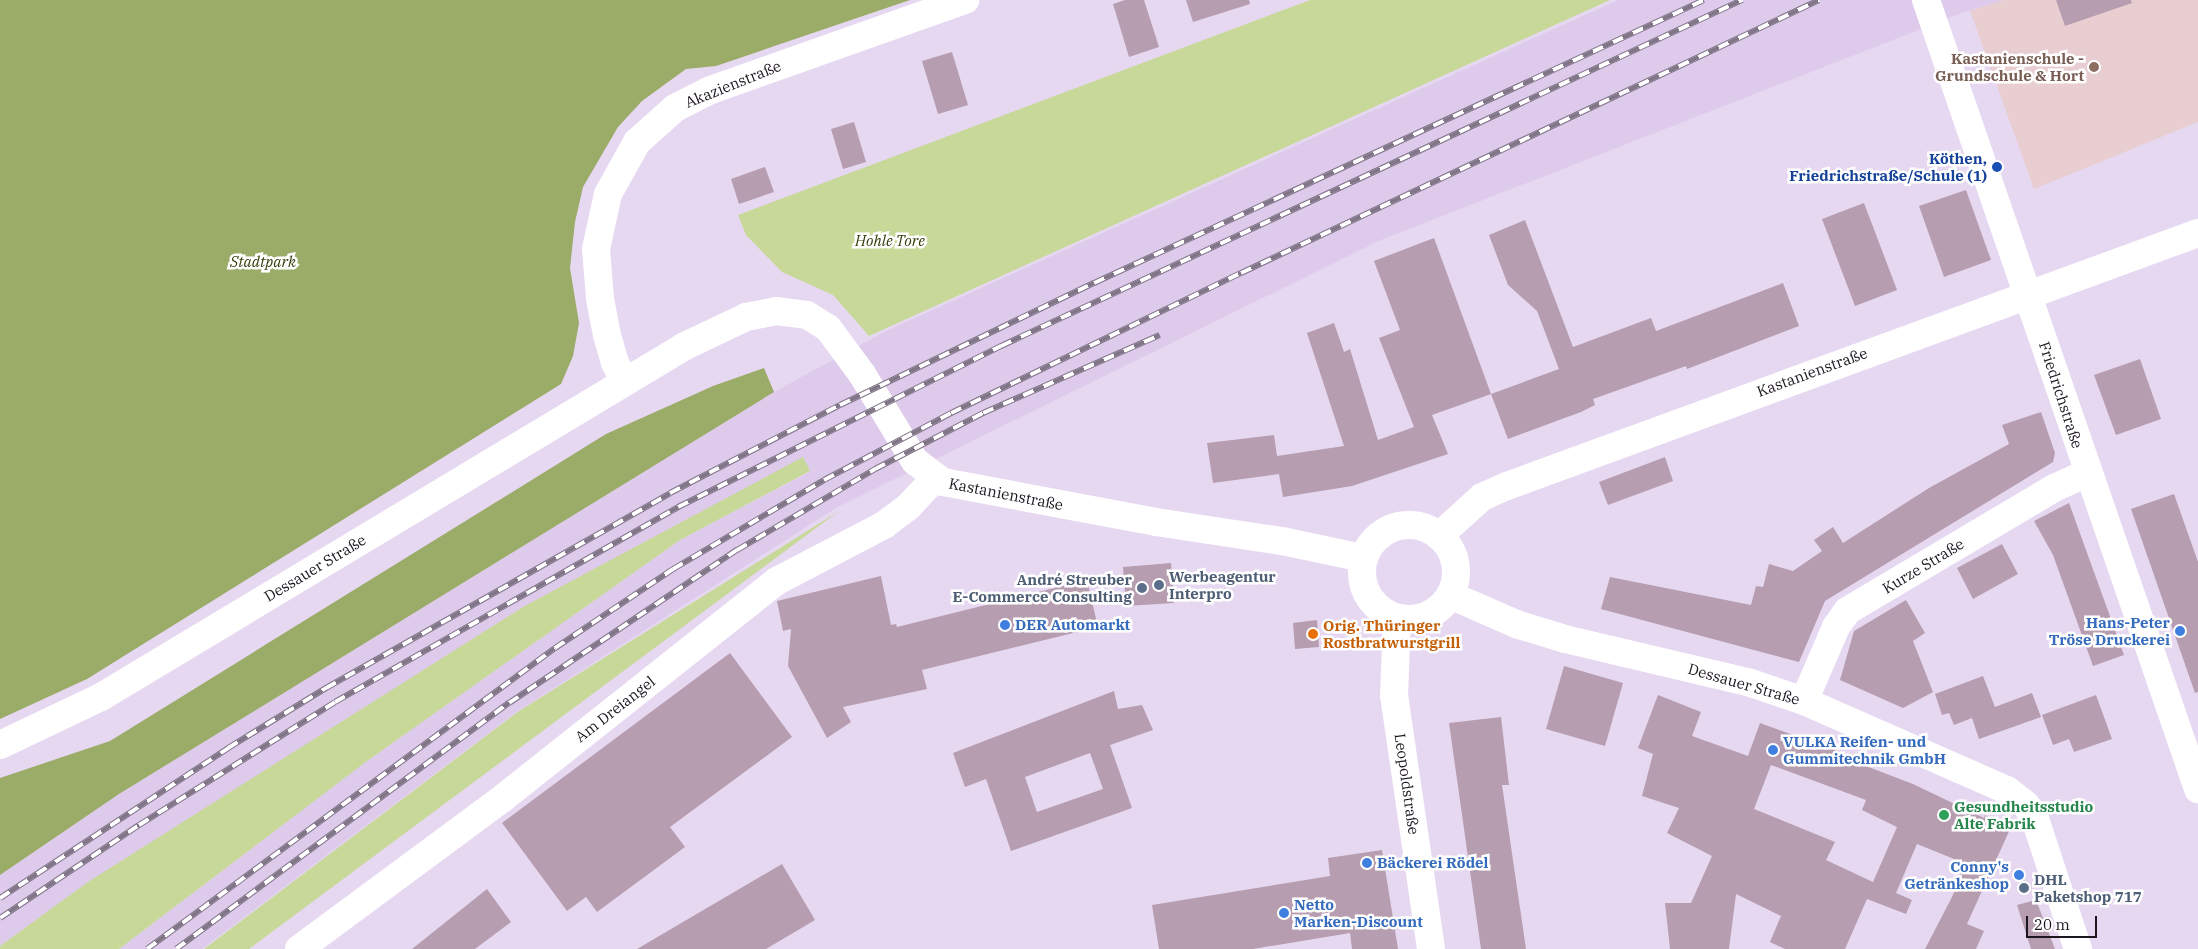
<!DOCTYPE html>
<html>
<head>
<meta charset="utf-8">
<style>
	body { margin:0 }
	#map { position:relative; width:2198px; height:949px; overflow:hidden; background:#e7d8f2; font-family:"IBM Plex Serif",serif }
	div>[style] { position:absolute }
	.built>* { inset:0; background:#decaea }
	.education>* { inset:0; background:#e8ced0 }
	.green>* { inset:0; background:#c8d899 }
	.forest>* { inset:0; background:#9bab68 }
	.building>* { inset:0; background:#b69daf }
	.minor>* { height:28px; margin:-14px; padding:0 14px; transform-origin:14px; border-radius:14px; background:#fff }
	.major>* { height:28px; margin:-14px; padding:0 14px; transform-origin:14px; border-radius:14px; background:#fff }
	.major>.ring { margin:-14px; padding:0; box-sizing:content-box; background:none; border:28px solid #fff; border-radius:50% }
	.rail>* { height:5.5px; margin-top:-2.75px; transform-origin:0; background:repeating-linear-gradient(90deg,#fff 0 11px,#817688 0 22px); box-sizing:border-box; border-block:1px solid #817688 }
	.dots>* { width:14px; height:14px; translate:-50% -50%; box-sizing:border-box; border:2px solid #fff; border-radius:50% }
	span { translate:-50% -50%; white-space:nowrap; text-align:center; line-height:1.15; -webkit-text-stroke:5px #fff; paint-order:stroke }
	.education-label { font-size:15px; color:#785e54; font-weight:700 }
	.right { translate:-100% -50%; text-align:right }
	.street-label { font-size:15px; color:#1c161f }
	.transit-label { font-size:15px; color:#164399; font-weight:700 }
	.park-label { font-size:15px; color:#353e0a; font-style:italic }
	.service-label { font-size:15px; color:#4e5e75; font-weight:700 }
	.left { translate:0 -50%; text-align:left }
	.shop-label { font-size:15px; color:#366cbe; font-weight:700 }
	.food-label { font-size:15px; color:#c56008; font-weight:700 }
	.leisure-label { font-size:15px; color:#27864d; font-weight:700 }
	.scale { position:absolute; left:2026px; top:916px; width:71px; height:22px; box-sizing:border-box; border:2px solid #1c161f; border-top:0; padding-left:6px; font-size:15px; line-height:18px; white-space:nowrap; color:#1c161f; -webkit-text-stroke:4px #fff; paint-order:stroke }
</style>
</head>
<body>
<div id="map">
	<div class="built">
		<div style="clip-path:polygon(1618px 0,2004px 0,1962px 13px,1381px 240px,836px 508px,518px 711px,202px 949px,119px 949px,367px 761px,680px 540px,810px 472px,803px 457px,88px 882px,0 946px,0 875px,119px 794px,774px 392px,886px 331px)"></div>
	</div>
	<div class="education">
		<div style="clip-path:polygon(2004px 0,2198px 0,2198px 122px,2034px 189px,1970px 11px)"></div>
	</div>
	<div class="green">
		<div style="clip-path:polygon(1310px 0,1610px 0,869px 336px,833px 295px,782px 272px,746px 235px,738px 215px)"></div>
		<div style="clip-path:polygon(803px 457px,810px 471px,680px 540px,367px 761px,119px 949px,0 949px,0 946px,88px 882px,523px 607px)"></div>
		<div style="clip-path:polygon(839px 511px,249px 949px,204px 949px,519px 711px)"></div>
	</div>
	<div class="forest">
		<div style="clip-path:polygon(0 0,910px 0,716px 66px,686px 69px,642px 101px,618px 127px,583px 187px,575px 222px,570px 268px,579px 323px,573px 356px,561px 384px,87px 679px,0 719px)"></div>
		<div style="clip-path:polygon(764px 368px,774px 392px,119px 794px,0 875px,0 778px,110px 741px,606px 434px,713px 386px)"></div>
	</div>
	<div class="building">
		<div style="clip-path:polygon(1125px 0,1144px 0,1159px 47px,1129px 57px,1113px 4px)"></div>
		<div style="clip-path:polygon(1186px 0,1249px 0,1250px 4px,1193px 22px)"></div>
		<div style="clip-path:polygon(2056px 0,2131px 0,2132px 3px,2065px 26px)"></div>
		<div style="clip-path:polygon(952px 52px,968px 105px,938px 114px,922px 61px)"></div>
		<div style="clip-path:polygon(854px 122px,866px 162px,843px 169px,831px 129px)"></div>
		<div style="clip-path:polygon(765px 167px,774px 192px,739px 204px,731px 179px)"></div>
		<div style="clip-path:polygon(1966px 190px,1991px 260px,1944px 277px,1919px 206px)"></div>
		<div style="clip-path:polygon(1864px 203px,1897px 290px,1855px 306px,1822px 219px)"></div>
		<div style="clip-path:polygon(1525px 220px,1573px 347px,1651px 318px,1656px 331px,1783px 283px,1799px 326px,1687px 369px,1686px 366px,1593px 399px,1595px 405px,1581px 412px,1508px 439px,1491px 394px,1559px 369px,1537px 311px,1508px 285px,1489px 235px)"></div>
		<div style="clip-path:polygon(1434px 238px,1491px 394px,1432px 415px,1448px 454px,1352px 486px,1283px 497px,1279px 474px,1213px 483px,1207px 443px,1274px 435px,1277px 456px,1344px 446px,1307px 333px,1334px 323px,1344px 352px,1350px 349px,1378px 440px,1414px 427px,1379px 338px,1400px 330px,1374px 261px)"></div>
		<div style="clip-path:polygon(2140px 359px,2161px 419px,2116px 435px,2094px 375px)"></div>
		<div style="clip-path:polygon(2041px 412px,2055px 453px,2053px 462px,1825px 601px,1799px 662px,1601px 609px,1610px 577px,1751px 605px,1756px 586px,1763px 587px,1769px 564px,1793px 571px,1822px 551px,1814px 540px,1833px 527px,1843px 543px,1929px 488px,2009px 444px,2002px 425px)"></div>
		<div style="clip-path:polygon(1665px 457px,1673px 481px,1608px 505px,1599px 482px)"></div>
		<div style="clip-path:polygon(2174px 494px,2198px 562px,2198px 692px,2195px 693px,2131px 509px)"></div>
		<div style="clip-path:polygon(2069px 503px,2124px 655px,2093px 666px,2053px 555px,2034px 521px)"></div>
		<div style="clip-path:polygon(2002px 544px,2018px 574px,1973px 599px,1957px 568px)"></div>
		<div style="clip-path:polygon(1171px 563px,1174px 603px,1126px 606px,1123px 567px)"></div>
		<div style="clip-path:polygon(881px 576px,891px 625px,896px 624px,897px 627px,1087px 580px,1098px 627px,922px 670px,927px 689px,843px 707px,851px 722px,827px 738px,788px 666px,791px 629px,783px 631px,777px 601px)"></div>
		<div style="clip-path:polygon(1906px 600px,1925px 633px,1913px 641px,1933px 692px,1903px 708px,1840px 680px,1854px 631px)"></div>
		<div style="clip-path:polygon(1317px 620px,1319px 647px,1295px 649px,1293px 623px)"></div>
		<div style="clip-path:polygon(730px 653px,792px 737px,670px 827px,685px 847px,597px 912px,586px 897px,567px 911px,502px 823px)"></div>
		<div style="clip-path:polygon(1564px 666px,1623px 683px,1605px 746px,1546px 729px)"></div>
		<div style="clip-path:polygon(1983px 676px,1995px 707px,2032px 693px,2041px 717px,1979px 739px,1972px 718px,1954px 725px,1949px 713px,1942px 715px,1935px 694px)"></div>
		<div style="clip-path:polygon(evenodd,1114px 691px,1118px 709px,1142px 705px,1153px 730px,1110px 745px,1132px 808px,1011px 851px,986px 779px,965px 787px,953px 753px,1114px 691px,1090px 753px,1103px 789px,1037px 812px,1025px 777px,1090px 753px)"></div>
		<div style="clip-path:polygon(evenodd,1658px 695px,1701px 712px,1692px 736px,1748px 756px,1760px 723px,1852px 756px,1850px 760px,1913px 784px,1984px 818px,1985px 815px,2011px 827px,1967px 924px,1984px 931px,1976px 949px,1925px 949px,1953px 895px,1964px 863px,1917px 844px,1896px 893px,1912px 900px,1906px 914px,1867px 899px,1845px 949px,1785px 949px,1770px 942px,1781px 916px,1736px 894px,1729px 949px,1670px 949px,1665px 903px,1691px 903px,1712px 856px,1667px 833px,1679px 808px,1642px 796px,1653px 754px,1638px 748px,1658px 695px,1771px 765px,1866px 800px,1862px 810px,1897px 827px,1873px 882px,1826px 860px,1835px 842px,1754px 809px,1771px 765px)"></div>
		<div style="clip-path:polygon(2096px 695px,2112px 739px,2074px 752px,2069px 739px,2053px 745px,2042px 715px)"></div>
		<div style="clip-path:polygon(1501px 717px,1509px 785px,1502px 785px,1526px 949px,1481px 949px,1449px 723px)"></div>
		<div style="clip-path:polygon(1382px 850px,1398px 949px,1352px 949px,1350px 933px,1253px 949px,1159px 949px,1152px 905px,1330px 876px,1328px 858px)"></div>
		<div style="clip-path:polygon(782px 864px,815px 920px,766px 949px,637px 949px)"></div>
		<div style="clip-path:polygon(487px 889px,511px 922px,475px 949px,412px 949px)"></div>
		<div style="clip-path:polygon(2036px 900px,2055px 949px,2031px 949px,2017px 905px)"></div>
	</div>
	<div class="minor">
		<div style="left:1926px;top:0;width:835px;rotate:70.98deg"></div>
		<div style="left:1439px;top:536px;width:58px;rotate:-42.2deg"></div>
		<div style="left:1482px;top:497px;width:27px;rotate:-24deg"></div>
		<div style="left:1507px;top:486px;width:736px;rotate:-20.11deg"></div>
		<div style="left:1450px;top:595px;width:72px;rotate:23.7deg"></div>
		<div style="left:1516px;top:624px;width:51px;rotate:17deg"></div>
		<div style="left:1565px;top:639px;width:191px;rotate:13.3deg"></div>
		<div style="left:1751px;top:683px;width:56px;rotate:18.8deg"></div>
		<div style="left:1804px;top:701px;width:222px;rotate:23.7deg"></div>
		<div style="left:2007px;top:790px;width:24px;rotate:38deg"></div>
		<div style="left:2026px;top:805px;width:17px;rotate:57deg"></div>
		<div style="left:2035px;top:819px;width:137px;rotate:71.7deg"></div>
		<div style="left:1804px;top:701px;width:81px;rotate:-66.6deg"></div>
		<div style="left:1836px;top:627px;width:19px;rotate:-55deg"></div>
		<div style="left:1847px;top:611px;width:241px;rotate:-30.7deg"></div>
		<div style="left:2054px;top:488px;width:35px;rotate:-24deg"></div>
		<div style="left:299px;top:949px;width:254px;rotate:-36.5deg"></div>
		<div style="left:503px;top:798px;width:350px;rotate:-38.4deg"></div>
		<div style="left:777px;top:581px;width:121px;rotate:-27.6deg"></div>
		<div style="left:884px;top:525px;width:31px;rotate:-37deg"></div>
		<div style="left:909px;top:506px;width:38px;rotate:-47deg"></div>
	</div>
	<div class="major">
		<div style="left:625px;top:381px;width:21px;rotate:-119deg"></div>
		<div style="left:615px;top:363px;width:29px;rotate:-106deg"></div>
		<div style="left:607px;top:335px;width:38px;rotate:-101deg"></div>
		<div style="left:600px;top:298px;width:49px;rotate:-94.7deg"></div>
		<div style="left:596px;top:249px;width:56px;rotate:-77.7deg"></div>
		<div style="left:608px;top:194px;width:60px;rotate:-60.9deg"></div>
		<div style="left:637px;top:142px;width:51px;rotate:-41.8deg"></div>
		<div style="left:675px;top:108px;width:37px;rotate:-27deg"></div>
		<div style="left:708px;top:91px;width:273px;rotate:-19.5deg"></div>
		<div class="ring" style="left:1362px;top:525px;width:66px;height:66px"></div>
		<div style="left:1397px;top:618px;width:77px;rotate:92.2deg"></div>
		<div style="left:1394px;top:695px;width:257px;rotate:81.7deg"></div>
		<div style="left:0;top:745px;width:112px;rotate:-25.4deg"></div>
		<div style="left:101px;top:697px;width:681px;rotate:-31.01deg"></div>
		<div style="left:685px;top:346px;width:68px;rotate:-25.4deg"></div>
		<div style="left:746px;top:317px;width:31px;rotate:-11deg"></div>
		<div style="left:776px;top:311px;width:31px;rotate:7deg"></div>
		<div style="left:807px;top:315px;width:25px;rotate:32deg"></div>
		<div style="left:828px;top:328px;width:57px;rotate:53.5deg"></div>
		<div style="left:862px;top:374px;width:102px;rotate:58.7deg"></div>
		<div style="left:915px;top:461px;width:35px;rotate:37deg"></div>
		<div style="left:943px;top:482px;width:217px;rotate:10.6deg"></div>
		<div style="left:1156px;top:522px;width:127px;rotate:8.6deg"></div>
		<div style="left:1282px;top:541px;width:83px;rotate:11.9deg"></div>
	</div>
	<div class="rail">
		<div style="left:0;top:898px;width:273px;rotate:-33.3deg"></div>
		<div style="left:228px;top:748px;width:115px;rotate:-31.5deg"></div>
		<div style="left:326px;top:688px;width:395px;rotate:-29.5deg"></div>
		<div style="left:670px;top:493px;width:191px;rotate:-27.4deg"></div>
		<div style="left:840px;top:405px;width:282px;rotate:-25.7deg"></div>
		<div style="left:1094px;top:283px;width:672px;rotate:-24.89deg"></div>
		<div style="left:0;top:918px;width:167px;rotate:-33.8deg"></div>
		<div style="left:139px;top:825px;width:231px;rotate:-32.1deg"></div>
		<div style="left:335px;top:702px;width:395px;rotate:-29.6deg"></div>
		<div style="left:678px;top:507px;width:361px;rotate:-26.5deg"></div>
		<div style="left:1001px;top:346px;width:818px;rotate:-25.03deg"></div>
		<div style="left:147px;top:949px;width:507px;rotate:-36.42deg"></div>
		<div style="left:555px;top:648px;width:142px;rotate:-33.8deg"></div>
		<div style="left:673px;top:569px;width:175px;rotate:-30.5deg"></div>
		<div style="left:824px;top:480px;width:144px;rotate:-27.8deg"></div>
		<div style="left:951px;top:413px;width:322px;rotate:-25.8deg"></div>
		<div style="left:1241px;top:273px;width:639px;rotate:-25.28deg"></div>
		<div style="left:176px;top:949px;width:414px;rotate:-36.5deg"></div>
		<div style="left:509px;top:703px;width:275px;rotate:-33.9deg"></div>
		<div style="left:737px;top:550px;width:160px;rotate:-30.4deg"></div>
		<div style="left:875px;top:469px;width:122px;rotate:-27.4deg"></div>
		<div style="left:983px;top:413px;width:193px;rotate:-23.8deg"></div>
	</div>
	<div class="dots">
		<div style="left:2094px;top:67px;background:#8d6e63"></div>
		<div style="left:1997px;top:167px;background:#1a4fb4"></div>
		<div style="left:1159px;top:585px;background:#5c6f8a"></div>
		<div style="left:1142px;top:588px;background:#5c6f8a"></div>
		<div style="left:1005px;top:625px;background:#3f7fe0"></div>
		<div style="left:2180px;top:631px;background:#3f7fe0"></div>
		<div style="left:1313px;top:634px;background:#e8710a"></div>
		<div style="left:1773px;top:750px;background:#3f7fe0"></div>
		<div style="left:1944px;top:815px;background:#2e9e5b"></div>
		<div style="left:1367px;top:863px;background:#3f7fe0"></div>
		<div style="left:2019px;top:875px;background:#3f7fe0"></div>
		<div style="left:2024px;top:888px;background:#5c6f8a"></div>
		<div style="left:1284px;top:913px;background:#3f7fe0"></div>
	</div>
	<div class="education-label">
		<span class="right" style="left:2084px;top:67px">Kastanienschule -<br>Grundschule &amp; Hort</span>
	</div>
	<div class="street-label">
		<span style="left:733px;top:84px;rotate:-22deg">Akazienstraße</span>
		<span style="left:1812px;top:372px;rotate:-20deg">Kastanienstraße</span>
		<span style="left:2061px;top:395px;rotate:72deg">Friedrichstraße</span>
		<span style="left:1006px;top:494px;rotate:11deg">Kastanienstraße</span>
		<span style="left:1923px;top:566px;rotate:-31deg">Kurze Straße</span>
		<span style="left:315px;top:568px;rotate:-31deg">Dessauer Straße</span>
		<span style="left:1744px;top:684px;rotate:16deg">Dessauer Straße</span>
		<span style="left:615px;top:709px;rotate:-38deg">Am Dreiangel</span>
		<span style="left:1407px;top:784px;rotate:82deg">Leopoldstraße</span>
	</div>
	<div class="transit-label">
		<span class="right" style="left:1987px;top:167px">Köthen,<br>Friedrichstraße/Schule (1)</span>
	</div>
	<div class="park-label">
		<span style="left:890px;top:241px">Hohle Tore</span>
		<span style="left:263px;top:262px">Stadtpark</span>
	</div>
	<div class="service-label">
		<span class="left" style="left:1169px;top:585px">Werbeagentur<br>Interpro</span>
		<span class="right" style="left:1132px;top:588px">André Streuber<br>E-Commerce Consulting</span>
		<span class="left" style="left:2034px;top:888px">DHL<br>Paketshop 717</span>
	</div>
	<div class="shop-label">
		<span class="right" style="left:2170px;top:631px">Hans-Peter<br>Tröse Druckerei</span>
		<span class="left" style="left:1015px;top:625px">DER Automarkt</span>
		<span class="left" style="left:1783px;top:750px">VULKA Reifen- und<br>Gummitechnik GmbH</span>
		<span class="left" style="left:1377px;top:863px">Bäckerei Rödel</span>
		<span class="right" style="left:2009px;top:875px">Conny's<br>Getränkeshop</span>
		<span class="left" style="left:1294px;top:913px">Netto<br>Marken-Discount</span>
	</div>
	<div class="food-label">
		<span class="left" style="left:1323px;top:634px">Orig. Thüringer<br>Rostbratwurstgrill</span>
	</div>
	<div class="leisure-label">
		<span class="left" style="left:1954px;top:815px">Gesundheitsstudio<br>Alte Fabrik</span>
	</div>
	<div class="scale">20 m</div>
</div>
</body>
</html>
